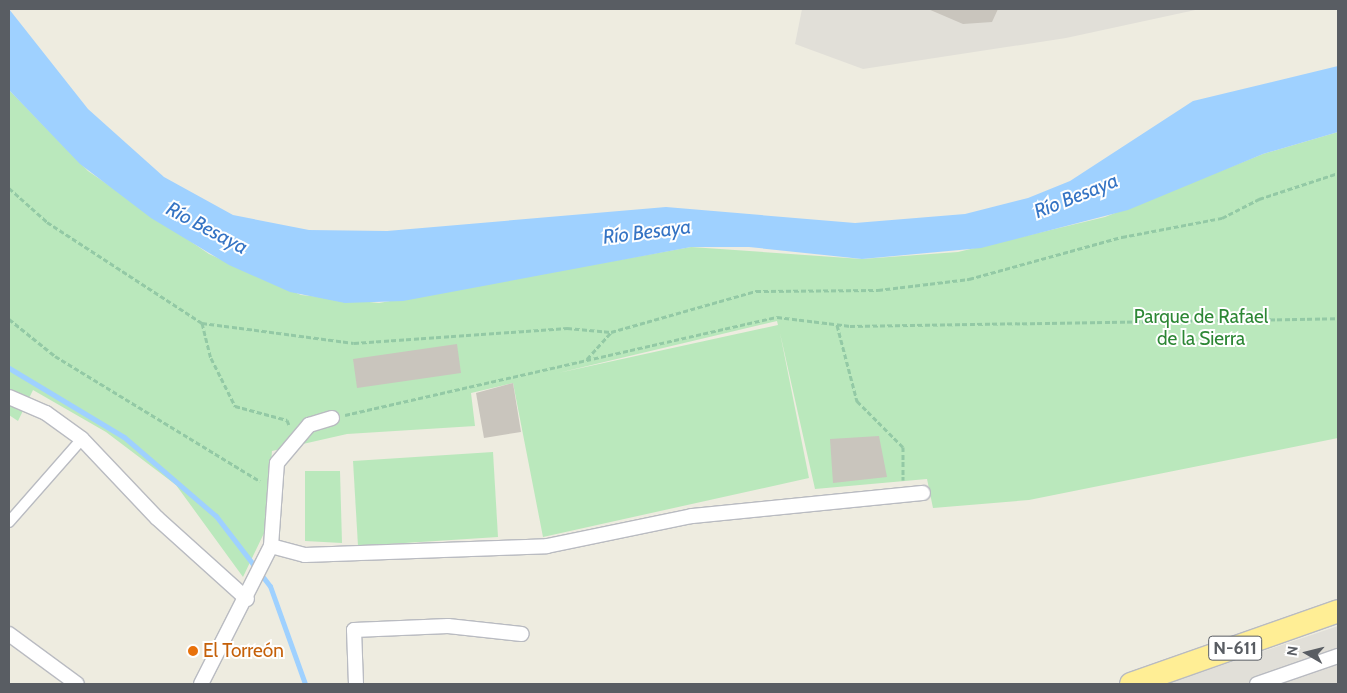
<!DOCTYPE html>
<html>
<head>
<meta charset="utf-8">
<style>
	body { margin:0 }
	#map { position:relative; width:1347px; height:693px; overflow:hidden; background:#eeece0; font-family:Cabin,sans-serif }
	div>[style] { position:absolute }
	.industrial>* { inset:0; background:#e1dfd8 }
	.green>* { inset:0; background:#bae8bc }
	.water>* { inset:0; background:#9fd1ff }
	.stream>* { height:5px; margin:-2.5px; padding:0 2.5px; transform-origin:2.5px; border-radius:2.5px; background:#9fd1ff }
	.building>* { inset:0; background:#c9c5bd }
	.path>* { height:3px; margin-top:-1.5px; transform-origin:0; background:repeating-linear-gradient(90deg,#93c9a5 0 5px,transparent 0 7.5px) }
	.roads { filter:drop-shadow(1px 0 #b9bbc1) drop-shadow(-1px 0 #b9bbc1) drop-shadow(0 1px #b9bbc1) drop-shadow(0 -1px #b9bbc1) }
	.pedestrian>* { height:10px; margin:-5px; padding:0 5px; transform-origin:5px; border-radius:5px; background:#fff }
	.minor>* { height:14px; margin:-7px; padding:0 7px; transform-origin:7px; border-radius:7px; background:#fff }
	.trunk>* { height:22px; margin:-11px; padding:0 11px; transform-origin:11px; border-radius:11px; background:#ffee95 }
	.dots>* { width:14px; height:14px; translate:-50% -50%; box-sizing:border-box; border:2px solid #fff; border-radius:50% }
	span { translate:-50% -50%; white-space:nowrap; text-align:center; line-height:1.15; -webkit-text-stroke:4px #fff; paint-order:stroke }
	.shield-label span { padding:1px 4px; background:#fff; border:1px solid; border-radius:4px; -webkit-text-stroke-width:0 }
	.shield-label { font-size:18px; color:#595d63; font-weight:700 }
	.park-label { font-size:19px; color:#2d8735 }
	.food-label { font-size:19px; color:#c56008 }
	.left { translate:0 -50%; text-align:left }
	.water-label { font-size:20px; color:#3574c4; font-style:italic }
	.frame { position:absolute; inset:0; border:10px solid #595d63; pointer-events:none }
	.north { position:absolute; left:1282px; top:628px; width:50px; height:50px; -webkit-text-stroke:4px #fff; paint-order:stroke; rotate:278deg; font-size:14px; font-weight:700; line-height:20px; text-align:center; color:#595d63 }
	.north::after { content:''; display:block; margin:auto; width:18px; height:22px; background:#595d63; clip-path:polygon(50% 0,100% 100%,50% 72%,0 100%) }
</style>
</head>
<body>
<div id="map">
	<div class="industrial">
		<div style="clip-path:polygon(802px 9px,1200px 9px,1066px 38px,863px 69px,795px 44px)"></div>
		<div style="clip-path:polygon(1338px 626px,1338px 684px,1166px 684px)"></div>
	</div>
	<div class="green">
		<div style="clip-path:polygon(evenodd,9px 90px,88px 171px,209px 254px,301px 295px,379px 303px,691px 247px,862px 259px,958px 252px,1105px 217px,1263px 154px,1338px 132px,1338px 438px,1029px 500px,933px 508px,927px 479px,815px 489px,780px 333px,809px 478px,543px 537px,513px 383px,471px 393px,475px 426px,347px 434px,272px 451px,265px 531px,243px 577px,176px 485px,106px 432px,33px 390px,18px 421px,9px 415px,9px 90px,777px 321px,778px 325px,558px 373px,777px 321px)"></div>
		<div style="clip-path:polygon(493px 452px,498px 537px,358px 546px,353px 461px)"></div>
		<div style="clip-path:polygon(305px 471px,340px 471px,342px 543px,305px 541px)"></div>
	</div>
	<div class="water">
		<div style="clip-path:polygon(9px 9px,88px 109px,164px 177px,233px 215px,309px 230px,387px 231px,666px 207px,855px 223px,965px 214px,1028px 198px,1070px 181px,1193px 101px,1338px 66px,1338px 132px,1263px 154px,1128px 210px,981px 248px,862px 259px,749px 247px,691px 247px,403px 301px,345px 303px,290px 292px,229px 265px,151px 218px,80px 164px,9px 90px)"></div>
	</div>
	<div class="stream">
		<div style="left:9px;top:368px;width:134px;rotate:31deg"></div>
		<div style="left:124px;top:437px;width:121px;rotate:40.7deg"></div>
		<div style="left:216px;top:516px;width:88px;rotate:52.4deg"></div>
		<div style="left:270px;top:586px;width:104px;rotate:70.3deg"></div>
	</div>
	<div class="building">
		<div style="clip-path:polygon(928px 9px,998px 9px,992px 22px,963px 24px)"></div>
		<div style="clip-path:polygon(457px 344px,461px 373px,357px 388px,353px 359px)"></div>
		<div style="clip-path:polygon(513px 383px,521px 432px,484px 438px,476px 393px)"></div>
		<div style="clip-path:polygon(879px 436px,887px 477px,833px 483px,830px 439px)"></div>
	</div>
	<div class="path">
		<div style="left:9px;top:188px;width:51px;rotate:41.8deg"></div>
		<div style="left:47px;top:222px;width:185px;rotate:33.1deg"></div>
		<div style="left:202px;top:323px;width:153px;rotate:7.5deg"></div>
		<div style="left:354px;top:343px;width:214px;rotate:-4deg"></div>
		<div style="left:567px;top:328px;width:44px;rotate:5.2deg"></div>
		<div style="left:611px;top:332px;width:151px;rotate:-15.8deg"></div>
		<div style="left:756px;top:291px;width:122px;rotate:-0.5deg"></div>
		<div style="left:878px;top:290px;width:92px;rotate:-6.9deg"></div>
		<div style="left:969px;top:279px;width:159px;rotate:-15.4deg"></div>
		<div style="left:1122px;top:237px;width:102px;rotate:-10.8deg"></div>
		<div style="left:1222px;top:218px;width:42px;rotate:-27.2deg"></div>
		<div style="left:1259px;top:199px;width:83px;rotate:-18.2deg"></div>
		<div style="left:9px;top:319px;width:59px;rotate:38.8deg"></div>
		<div style="left:55px;top:356px;width:240px;rotate:31.4deg"></div>
		<div style="left:202px;top:323px;width:36px;rotate:76deg"></div>
		<div style="left:211px;top:358px;width:54px;rotate:63.4deg"></div>
		<div style="left:235px;top:406px;width:54px;rotate:15.1deg"></div>
		<div style="left:287px;top:420px;width:5px;rotate:68deg"></div>
		<div style="left:837px;top:325px;width:79px;rotate:75.3deg"></div>
		<div style="left:857px;top:401px;width:65px;rotate:45deg"></div>
		<div style="left:903px;top:447px;width:33px;rotate:90deg"></div>
		<div style="left:587px;top:359px;width:36px;rotate:-48deg"></div>
		<div style="left:345px;top:415px;width:443px;rotate:-12.8deg"></div>
		<div style="left:777px;top:317px;width:74px;rotate:7deg"></div>
		<div style="left:850px;top:326px;width:488px;rotate:-0.9deg"></div>
	</div>
	<div class="roads">
		<div class="pedestrian">
			<div style="left:9px;top:522px;width:111px;rotate:-48.7deg"></div>
		</div>
		<div class="minor">
			<div style="left:9px;top:397px;width:40px;rotate:23.4deg"></div>
			<div style="left:46px;top:413px;width:44px;rotate:35.8deg"></div>
			<div style="left:82px;top:439px;width:109px;rotate:46.5deg"></div>
			<div style="left:157px;top:518px;width:121px;rotate:42deg"></div>
			<div style="left:271px;top:546px;width:35px;rotate:15deg"></div>
			<div style="left:305px;top:555px;width:242px;rotate:-2.1deg"></div>
			<div style="left:547px;top:546px;width:148px;rotate:-11.7deg"></div>
			<div style="left:692px;top:516px;width:232px;rotate:-5.7deg"></div>
			<div style="left:9px;top:634px;width:84px;rotate:36.3deg"></div>
			<div style="left:201px;top:684px;width:155px;rotate:-63.1deg"></div>
			<div style="left:271px;top:546px;width:83px;rotate:-85.9deg"></div>
			<div style="left:277px;top:463px;width:50px;rotate:-49.9deg"></div>
			<div style="left:309px;top:425px;width:24px;rotate:-17deg"></div>
			<div style="left:356px;top:684px;width:54px;rotate:-92.1deg"></div>
			<div style="left:354px;top:630px;width:94px;rotate:-2.4deg"></div>
			<div style="left:448px;top:626px;width:74px;rotate:6.2deg"></div>
			<div style="left:1257px;top:684px;width:86px;rotate:-19.1deg"></div>
		</div>
		<div class="trunk">
			<div style="left:1131px;top:684px;width:219px;rotate:-19.4deg"></div>
		</div>
	</div>
	<div class="dots">
		<div style="left:193px;top:651px;background:#e8710a"></div>
	</div>
	<div class="shield-label">
		<span style="left:1235px;top:648px">N-611</span>
	</div>
	<div class="park-label">
		<span style="left:1201px;top:328px">Parque de Rafael<br>de la Sierra</span>
	</div>
	<div class="food-label">
		<span class="left" style="left:203px;top:651px">El Torreón</span>
	</div>
	<div class="water-label">
		<span style="left:1076px;top:196px;rotate:-22deg">Río Besaya</span>
		<span style="left:207px;top:228px;rotate:28deg">Río Besaya</span>
		<span style="left:647px;top:232px;rotate:-7deg">Río Besaya</span>
	</div>
	<div class="frame"></div>
	<div class="north">N</div>
</div>
</body>
</html>
